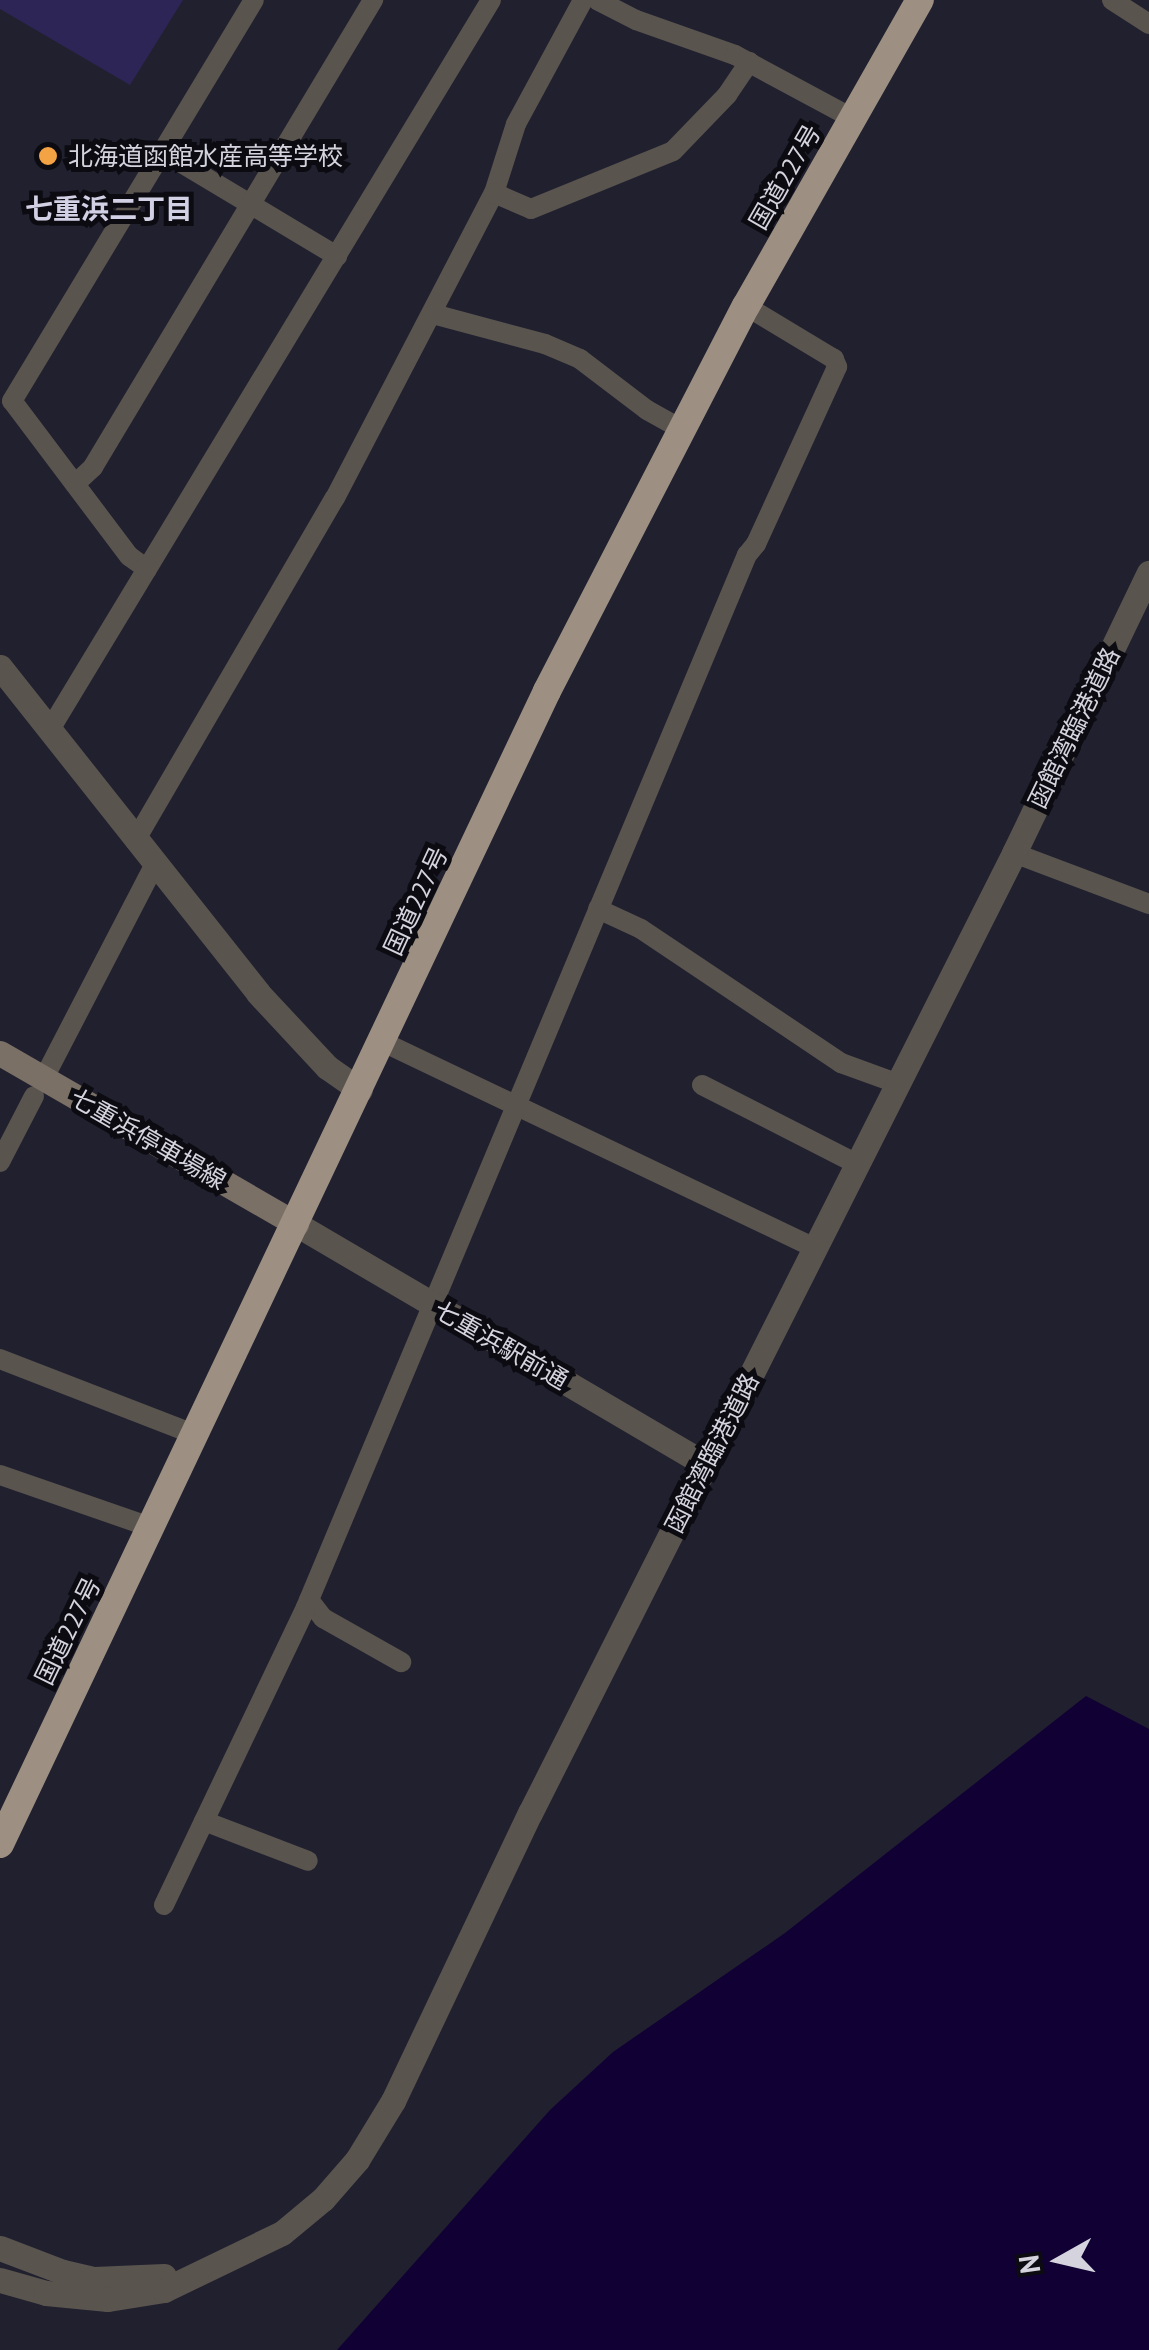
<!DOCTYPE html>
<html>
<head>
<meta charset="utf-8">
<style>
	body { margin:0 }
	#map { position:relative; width:1149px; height:2350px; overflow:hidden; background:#21202f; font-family:"PT Sans","Noto Sans JP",sans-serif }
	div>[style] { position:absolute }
	.green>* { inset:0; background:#2d2555 }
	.water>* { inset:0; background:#110034 }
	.minor>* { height:20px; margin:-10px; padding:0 10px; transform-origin:10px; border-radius:10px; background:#5a544e }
	.tertiary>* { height:25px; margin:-12.5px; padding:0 12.5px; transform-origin:12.5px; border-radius:12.5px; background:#5a544e }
	.secondary>* { height:25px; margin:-12.5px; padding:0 12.5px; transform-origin:12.5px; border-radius:12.5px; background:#7a7066 }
	.trunk>* { height:28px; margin:-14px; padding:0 14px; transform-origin:14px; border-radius:14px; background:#9d9082 }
	.dots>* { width:28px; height:28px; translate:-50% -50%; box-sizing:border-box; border:5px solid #0b0b11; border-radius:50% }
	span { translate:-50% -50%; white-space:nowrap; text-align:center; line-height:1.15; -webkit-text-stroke:10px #0b0b11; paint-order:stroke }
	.poi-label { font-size:25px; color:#d4d3de }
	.left { translate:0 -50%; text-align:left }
	.street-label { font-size:25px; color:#d4d3de }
	.neighbourhood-label { font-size:28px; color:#d1d0e4; font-weight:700 }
	.north { position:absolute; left:1009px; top:2210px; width:100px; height:100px; -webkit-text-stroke:8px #0b0b11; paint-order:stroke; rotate:262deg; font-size:28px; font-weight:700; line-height:40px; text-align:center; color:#d4d3de }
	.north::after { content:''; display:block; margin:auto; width:35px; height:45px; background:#d4d3de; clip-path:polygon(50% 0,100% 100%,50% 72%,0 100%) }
</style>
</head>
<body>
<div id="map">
	<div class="green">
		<div style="clip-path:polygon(0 0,183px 0,130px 85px,0 9px)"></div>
	</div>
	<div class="water">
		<div style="clip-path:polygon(1086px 1696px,1149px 1729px,1149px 2350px,337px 2350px,550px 2110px,613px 2052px,785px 1933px)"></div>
	</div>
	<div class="minor">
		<div style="left:597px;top:0;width:44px;rotate:27.1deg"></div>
		<div style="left:636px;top:20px;width:105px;rotate:19.5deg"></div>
		<div style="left:735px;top:55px;width:135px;rotate:28.3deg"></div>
		<div style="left:1112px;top:0;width:44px;rotate:33deg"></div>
		<div style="left:163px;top:152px;width:203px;rotate:30.9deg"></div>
		<div style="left:494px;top:193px;width:72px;rotate:-72.3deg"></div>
		<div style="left:516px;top:124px;width:141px;rotate:-61.6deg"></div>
		<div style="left:433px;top:314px;width:116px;rotate:15deg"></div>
		<div style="left:545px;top:344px;width:38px;rotate:23deg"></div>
		<div style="left:580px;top:359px;width:84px;rotate:37.3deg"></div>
		<div style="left:647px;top:410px;width:41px;rotate:29.1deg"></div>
		<div style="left:75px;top:484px;width:25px;rotate:-43deg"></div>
		<div style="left:93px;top:467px;width:545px;rotate:-59.05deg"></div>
		<div style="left:147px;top:569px;width:22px;rotate:-144deg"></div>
		<div style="left:129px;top:556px;width:194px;rotate:-127deg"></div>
		<div style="left:12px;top:401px;width:468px;rotate:-58.9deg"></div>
		<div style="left:49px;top:731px;width:854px;rotate:-58.84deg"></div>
		<div style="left:135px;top:841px;width:397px;rotate:-59.8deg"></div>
		<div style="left:335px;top:498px;width:344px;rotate:-62.5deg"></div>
		<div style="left:494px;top:193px;width:40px;rotate:23.4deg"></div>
		<div style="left:531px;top:209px;width:153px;rotate:-22.2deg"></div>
		<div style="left:673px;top:151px;width:78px;rotate:-46deg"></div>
		<div style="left:727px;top:95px;width:40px;rotate:-56deg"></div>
		<div style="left:1014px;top:853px;width:144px;rotate:20.7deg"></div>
		<div style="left:598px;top:909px;width:47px;rotate:24.9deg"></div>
		<div style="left:641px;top:929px;width:241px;rotate:33.8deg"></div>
		<div style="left:841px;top:1063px;width:59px;rotate:20deg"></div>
		<div style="left:383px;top:1042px;width:479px;rotate:25.5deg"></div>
		<div style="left:44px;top:1078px;width:239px;rotate:-62.6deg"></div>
		<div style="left:702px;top:1085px;width:174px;rotate:27deg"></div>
		<div style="left:0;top:1162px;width:74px;rotate:-62.7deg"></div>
		<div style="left:0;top:1359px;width:210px;rotate:21.2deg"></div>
		<div style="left:0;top:1475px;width:162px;rotate:19.1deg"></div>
		<div style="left:309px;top:1600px;width:23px;rotate:52deg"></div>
		<div style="left:323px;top:1618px;width:90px;rotate:29.4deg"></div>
		<div style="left:204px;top:1821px;width:111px;rotate:21deg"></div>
		<div style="left:164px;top:1905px;width:330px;rotate:-64.5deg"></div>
		<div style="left:306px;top:1607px;width:1141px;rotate:-67.26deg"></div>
		<div style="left:747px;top:555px;width:14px;rotate:-51deg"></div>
		<div style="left:756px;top:544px;width:195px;rotate:-65.4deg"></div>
		<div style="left:837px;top:367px;width:9px;rotate:-111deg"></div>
		<div style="left:834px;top:359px;width:103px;rotate:-148.9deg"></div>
	</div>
	<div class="tertiary">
		<div style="left:0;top:667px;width:416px;rotate:51.6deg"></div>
		<div style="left:258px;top:993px;width:101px;rotate:47deg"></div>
		<div style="left:327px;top:1067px;width:40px;rotate:34.9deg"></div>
		<div style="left:296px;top:1224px;width:476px;rotate:30.4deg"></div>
		<div style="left:0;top:2248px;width:67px;rotate:20.9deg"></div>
		<div style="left:63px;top:2272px;width:32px;rotate:13deg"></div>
		<div style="left:94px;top:2279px;width:70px;rotate:-2.5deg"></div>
		<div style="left:0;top:2280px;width:48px;rotate:15.8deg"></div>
		<div style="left:46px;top:2293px;width:62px;rotate:5.5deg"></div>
		<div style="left:108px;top:2299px;width:57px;rotate:-9.1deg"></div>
		<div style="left:164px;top:2290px;width:131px;rotate:-25.8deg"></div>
		<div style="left:282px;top:2233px;width:53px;rotate:-39.7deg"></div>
		<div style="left:323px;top:2199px;width:52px;rotate:-48.9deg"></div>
		<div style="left:357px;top:2160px;width:69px;rotate:-58.6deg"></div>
		<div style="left:393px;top:2101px;width:319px;rotate:-64.6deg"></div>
		<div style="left:530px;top:1813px;width:1075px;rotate:-63.24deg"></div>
		<div style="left:1014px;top:853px;width:311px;rotate:-64.3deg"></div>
	</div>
	<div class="secondary">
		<div style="left:0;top:1053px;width:342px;rotate:30deg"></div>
	</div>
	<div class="trunk">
		<div style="left:0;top:1844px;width:1276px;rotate:-64.62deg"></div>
		<div style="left:547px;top:691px;width:433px;rotate:-62.7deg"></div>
		<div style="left:746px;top:306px;width:352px;rotate:-60.4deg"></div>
	</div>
	<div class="dots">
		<div style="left:48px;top:156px;background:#f4a344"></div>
	</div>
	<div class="poi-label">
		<span class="left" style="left:68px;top:156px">北海道函館水産高等学校</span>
	</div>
	<div class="street-label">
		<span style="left:785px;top:177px;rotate:-60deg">国道227号</span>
		<span style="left:1074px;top:728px;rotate:-64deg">函館湾臨港道路</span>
		<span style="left:416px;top:901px;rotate:-65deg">国道227号</span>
		<span style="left:148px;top:1139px;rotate:30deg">七重浜停車場線</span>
		<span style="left:501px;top:1345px;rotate:30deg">七重浜駅前通</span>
		<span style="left:712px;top:1453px;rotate:-63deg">函館湾臨港道路</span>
		<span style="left:68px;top:1631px;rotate:-64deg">国道227号</span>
	</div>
	<div class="neighbourhood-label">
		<span style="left:109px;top:209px">七重浜二丁目</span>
	</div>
	<div class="north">N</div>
</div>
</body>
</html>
